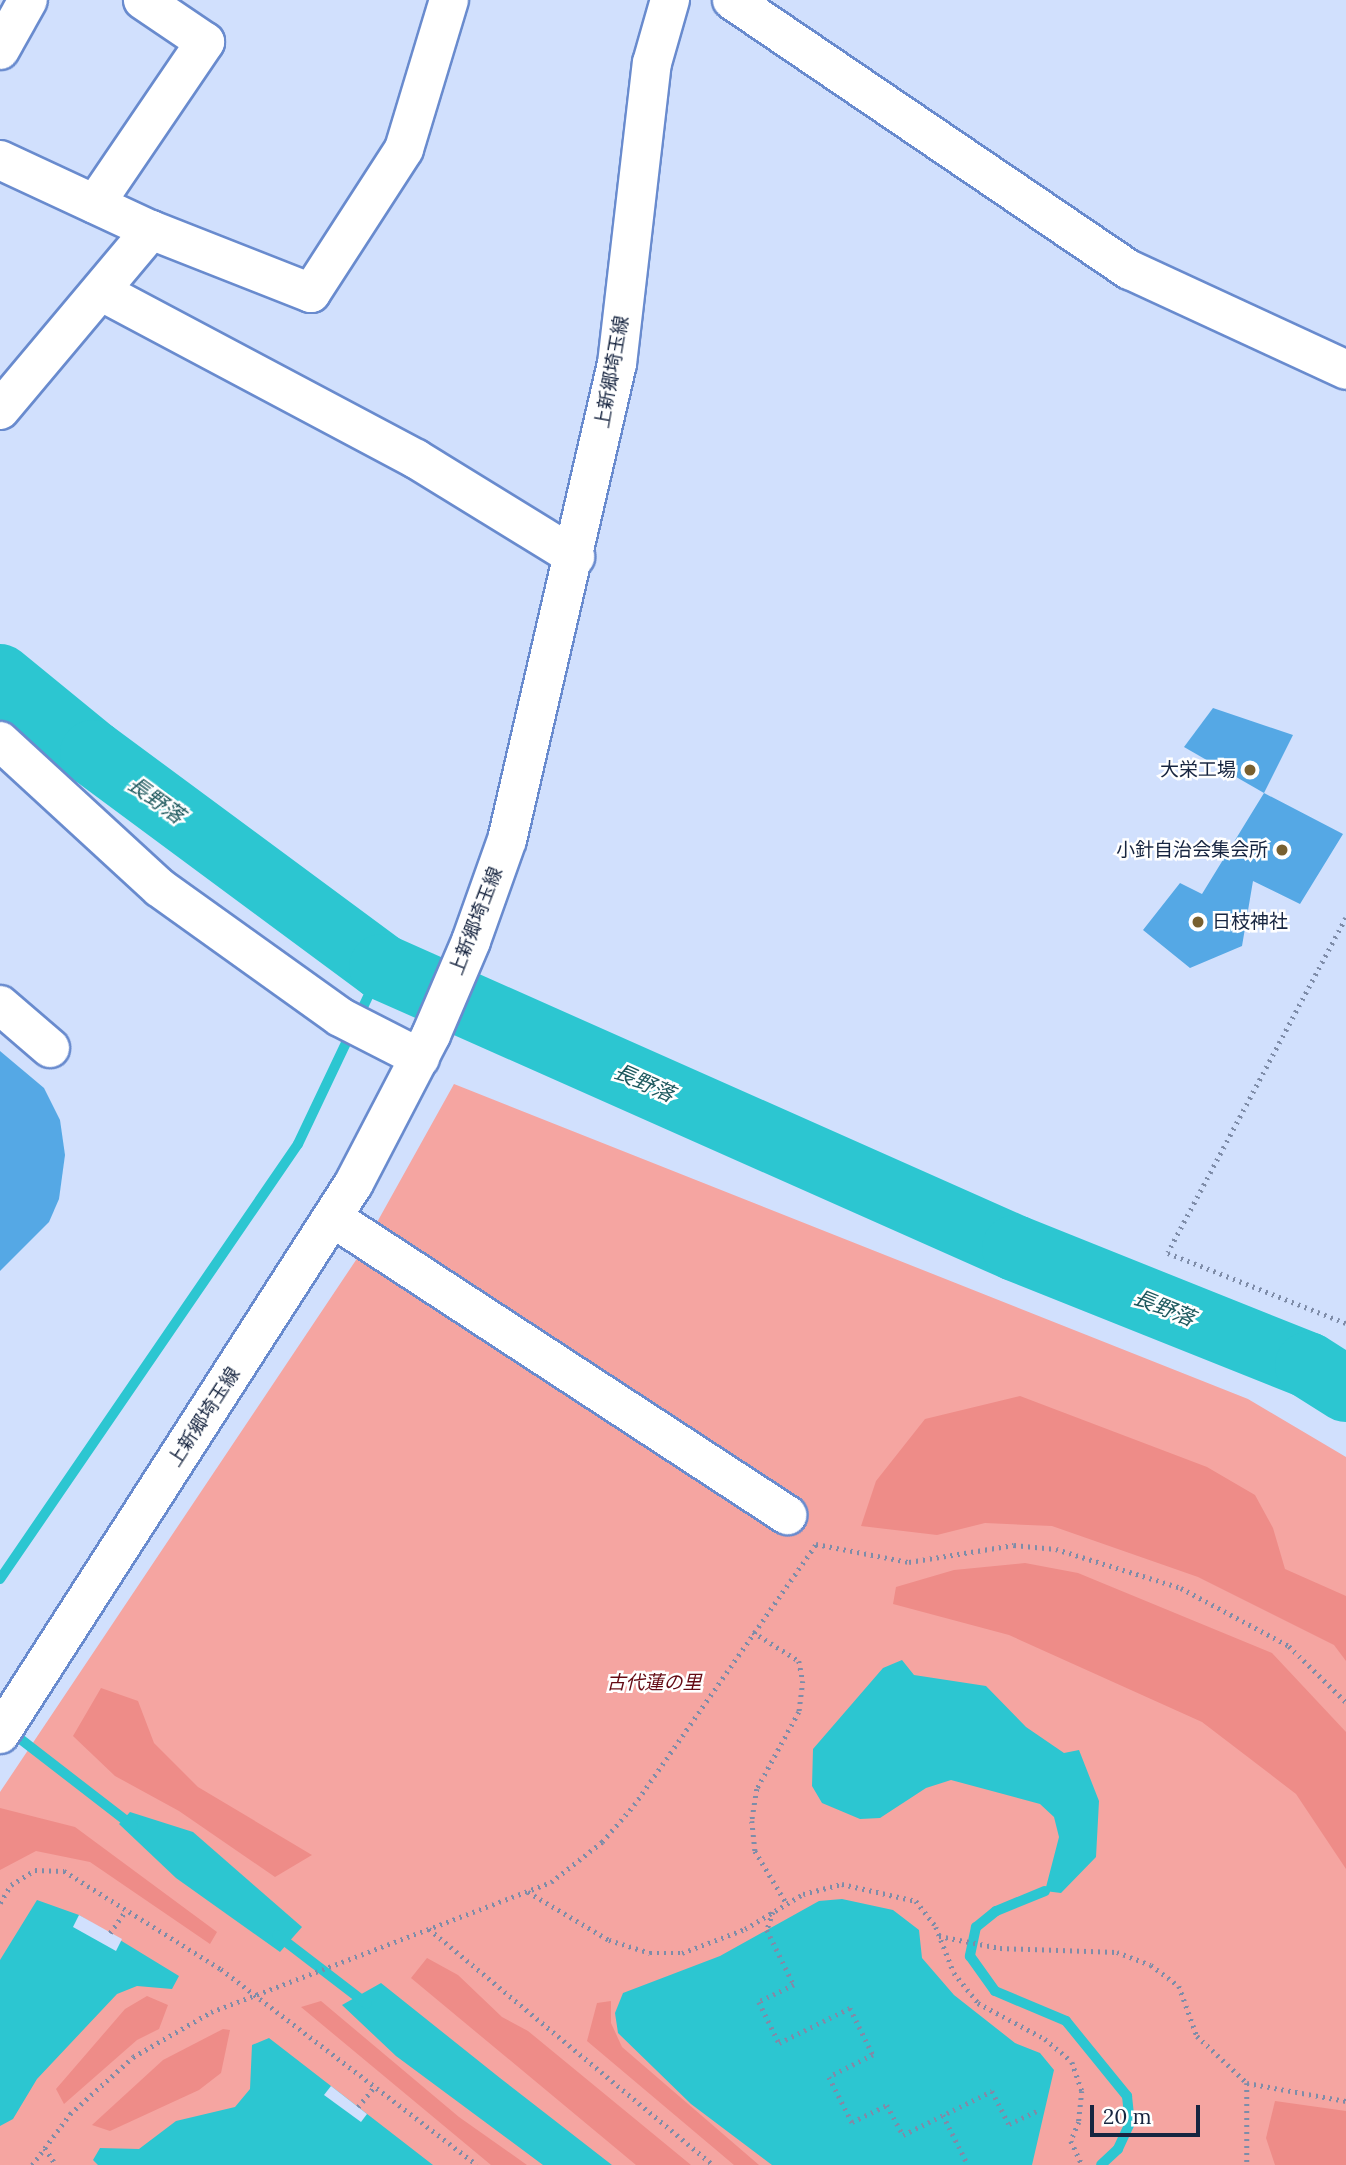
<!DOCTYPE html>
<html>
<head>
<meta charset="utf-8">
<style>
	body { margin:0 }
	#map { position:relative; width:1346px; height:2165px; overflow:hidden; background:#d1e0fd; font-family:Lora,"Noto Sans JP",serif }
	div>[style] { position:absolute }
	.green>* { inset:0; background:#f5a5a1 }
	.forest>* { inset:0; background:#ee8c88 }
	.water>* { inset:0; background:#2cc6d1 }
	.pier>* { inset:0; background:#d1e0fd }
	.stream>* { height:10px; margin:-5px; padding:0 5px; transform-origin:5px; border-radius:5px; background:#2cc6d1 }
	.river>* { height:66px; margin:-33px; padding:0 33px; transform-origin:33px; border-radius:33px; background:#2cc6d1 }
	.building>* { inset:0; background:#55a8e5 }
	.path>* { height:4.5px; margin-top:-2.25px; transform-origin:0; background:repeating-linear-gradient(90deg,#7e8ca8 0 2px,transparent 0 7px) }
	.roads { filter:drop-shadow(2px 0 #698bce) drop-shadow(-2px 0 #698bce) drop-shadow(0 2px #698bce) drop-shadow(0 -2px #698bce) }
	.minor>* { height:38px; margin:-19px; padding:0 19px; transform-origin:19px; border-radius:19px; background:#fff }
	.major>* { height:38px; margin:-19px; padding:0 19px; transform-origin:19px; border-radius:19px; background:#fff }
	.dots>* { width:19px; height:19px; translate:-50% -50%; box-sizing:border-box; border:4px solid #fff; border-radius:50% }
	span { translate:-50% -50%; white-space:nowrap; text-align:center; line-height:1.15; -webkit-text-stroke:5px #fff; paint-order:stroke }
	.street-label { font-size:19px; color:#172540 }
	.poi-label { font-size:19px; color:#172540 }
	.right { translate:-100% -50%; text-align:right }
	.left { translate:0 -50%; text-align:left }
	.park-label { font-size:19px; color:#640b14; font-style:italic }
	.water-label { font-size:21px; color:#1e595e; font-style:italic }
	.scale { position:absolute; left:1090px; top:2105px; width:110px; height:32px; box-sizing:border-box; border:4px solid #172540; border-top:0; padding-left:9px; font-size:21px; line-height:24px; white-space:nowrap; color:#172540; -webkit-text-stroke:5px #fff; paint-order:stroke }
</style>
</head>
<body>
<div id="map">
	<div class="green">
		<div style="clip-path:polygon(454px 1084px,1248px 1399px,1346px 1457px,1346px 2165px,0 2165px,0 1792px,356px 1260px)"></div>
	</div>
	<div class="forest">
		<div style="clip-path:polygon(1020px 1396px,1207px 1467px,1255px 1495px,1273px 1528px,1285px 1569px,1346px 1596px,1346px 1661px,1334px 1645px,1198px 1577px,1052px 1526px,985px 1523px,937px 1535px,861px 1526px,876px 1481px,925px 1419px)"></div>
		<div style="clip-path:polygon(1025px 1563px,1078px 1573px,1272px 1653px,1346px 1732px,1346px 1869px,1296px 1794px,1202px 1722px,1009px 1635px,893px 1604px,896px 1587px,954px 1570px)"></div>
		<div style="clip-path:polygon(101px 1688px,138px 1701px,154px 1743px,198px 1787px,312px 1855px,275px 1877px,179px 1811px,115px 1776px,73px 1736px)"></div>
		<div style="clip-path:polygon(0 1808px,75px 1827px,217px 1932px,210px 1944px,90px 1862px,36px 1851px,0 1870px)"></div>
		<div style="clip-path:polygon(427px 1958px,458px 1975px,502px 2017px,528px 2031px,691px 2165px,636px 2165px,411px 1978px)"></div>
		<div style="clip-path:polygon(147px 1996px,168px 2005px,159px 2029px,137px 2040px,64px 2104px,56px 2089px,125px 2009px)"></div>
		<div style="clip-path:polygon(321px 2001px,459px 2117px,527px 2165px,491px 2165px,301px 2007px)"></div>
		<div style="clip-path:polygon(611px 2001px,611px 2023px,622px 2047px,759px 2165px,734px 2165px,587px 2041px,597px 2003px)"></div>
		<div style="clip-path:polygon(223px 2029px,230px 2030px,221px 2073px,199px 2090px,110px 2131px,92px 2125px,163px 2060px)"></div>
		<div style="clip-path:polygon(1275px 2101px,1346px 2111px,1346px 2165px,1275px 2165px,1266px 2138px)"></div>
	</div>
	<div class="water">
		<div style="clip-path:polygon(902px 1660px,914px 1675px,986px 1686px,1026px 1727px,1064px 1753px,1079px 1750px,1099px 1801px,1096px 1857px,1061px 1893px,1045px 1891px,1059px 1837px,1054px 1817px,1040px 1804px,951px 1780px,926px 1788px,880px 1818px,860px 1819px,822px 1803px,812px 1786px,813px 1749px,883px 1668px)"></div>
		<div style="clip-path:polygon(130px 1812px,193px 1832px,302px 1927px,280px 1952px,176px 1878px,119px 1824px)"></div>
		<div style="clip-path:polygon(842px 1899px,893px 1910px,919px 1930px,922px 1958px,954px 1995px,1015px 2043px,1040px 2053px,1054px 2070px,1032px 2165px,772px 2165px,691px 2104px,618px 2033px,615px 2013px,623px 1993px,720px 1956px,819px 1901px)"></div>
		<div style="clip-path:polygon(37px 1900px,79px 1915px,179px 1976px,172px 1989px,137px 1986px,117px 1994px,37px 2079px,13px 2119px,0 2126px,0 1960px)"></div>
		<div style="clip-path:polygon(381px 1983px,500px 2078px,612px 2165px,543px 2165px,396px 2056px,342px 2005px)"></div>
		<div style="clip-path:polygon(269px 2038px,433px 2165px,98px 2165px,93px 2160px,100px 2148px,139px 2149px,176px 2121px,235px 2107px,250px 2089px,252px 2045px)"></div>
	</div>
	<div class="pier">
		<div style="clip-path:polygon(79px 1915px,122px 1939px,116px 1951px,73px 1927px)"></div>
		<div style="clip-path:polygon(331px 2086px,367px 2114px,361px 2122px,324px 2095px)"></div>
	</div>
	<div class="stream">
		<div style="left:0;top:1579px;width:527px;rotate:-55.59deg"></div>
		<div style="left:298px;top:1144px;width:196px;rotate:-64.6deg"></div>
		<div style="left:10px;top:1731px;width:155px;rotate:37.7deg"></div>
		<div style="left:1045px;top:1891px;width:53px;rotate:157.8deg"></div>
		<div style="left:996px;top:1911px;width:26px;rotate:141deg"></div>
		<div style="left:976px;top:1927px;width:30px;rotate:102deg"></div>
		<div style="left:970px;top:1956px;width:43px;rotate:54.5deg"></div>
		<div style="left:995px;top:1991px;width:77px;rotate:22.9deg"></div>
		<div style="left:1066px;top:2021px;width:97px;rotate:50.9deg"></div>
		<div style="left:1127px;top:2096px;width:27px;rotate:84deg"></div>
		<div style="left:1130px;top:2123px;width:29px;rotate:115deg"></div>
		<div style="left:1118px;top:2149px;width:23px;rotate:137deg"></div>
		<div style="left:277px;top:1935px;width:113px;rotate:37.5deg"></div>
	</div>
	<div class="river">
		<div style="left:0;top:677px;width:120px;rotate:39.3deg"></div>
		<div style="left:93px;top:753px;width:360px;rotate:36.5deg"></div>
		<div style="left:382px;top:967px;width:693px;rotate:23.94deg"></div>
		<div style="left:1015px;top:1248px;width:315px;rotate:21.8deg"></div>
		<div style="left:1308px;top:1365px;width:45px;rotate:32.3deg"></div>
	</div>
	<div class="building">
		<div style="clip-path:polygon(1213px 708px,1293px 735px,1264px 793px,1184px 747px)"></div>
		<div style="clip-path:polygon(1264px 793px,1343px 834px,1300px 904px,1253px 881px,1242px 946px,1190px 968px,1143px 930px,1180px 883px,1202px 894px)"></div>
		<div style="clip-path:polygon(0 1051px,44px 1088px,60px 1120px,65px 1155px,59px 1199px,49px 1222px,0 1271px)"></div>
	</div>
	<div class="path">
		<div style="left:1346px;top:918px;width:379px;rotate:118deg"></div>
		<div style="left:1168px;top:1253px;width:191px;rotate:21.5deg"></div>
		<div style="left:753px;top:1632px;width:54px;rotate:32.2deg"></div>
		<div style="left:799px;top:1661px;width:20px;rotate:79deg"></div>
		<div style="left:803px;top:1681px;width:31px;rotate:97deg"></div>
		<div style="left:799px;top:1712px;width:88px;rotate:118.6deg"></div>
		<div style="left:757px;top:1789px;width:32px;rotate:99deg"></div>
		<div style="left:752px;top:1821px;width:30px;rotate:84deg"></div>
		<div style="left:755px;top:1851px;width:62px;rotate:58.9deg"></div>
		<div style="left:528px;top:1892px;width:94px;rotate:30.7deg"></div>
		<div style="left:609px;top:1940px;width:43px;rotate:17.6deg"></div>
		<div style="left:650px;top:1953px;width:32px"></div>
		<div style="left:682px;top:1953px;width:67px;rotate:-20.9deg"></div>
		<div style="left:745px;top:1929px;width:68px;rotate:-31.1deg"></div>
		<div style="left:803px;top:1894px;width:40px;rotate:-14.4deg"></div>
		<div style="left:842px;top:1884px;width:76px;rotate:12.9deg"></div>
		<div style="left:916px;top:1901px;width:33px;rotate:52deg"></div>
		<div style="left:936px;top:1927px;width:49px;rotate:68.6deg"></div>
		<div style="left:954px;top:1973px;width:38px;rotate:51deg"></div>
		<div style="left:978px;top:2003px;width:76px;rotate:28.2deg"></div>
		<div style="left:1045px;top:2039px;width:35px;rotate:40deg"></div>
		<div style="left:1072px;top:2062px;width:31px;rotate:71deg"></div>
		<div style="left:1082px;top:2091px;width:31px;rotate:96deg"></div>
		<div style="left:1079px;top:2122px;width:21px;rotate:113deg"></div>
		<div style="left:1071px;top:2141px;width:26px;rotate:65deg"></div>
		<div style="left:0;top:1903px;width:21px;rotate:-59deg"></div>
		<div style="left:11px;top:1885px;width:28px;rotate:-32deg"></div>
		<div style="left:35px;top:1870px;width:29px;rotate:2deg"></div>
		<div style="left:64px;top:1871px;width:185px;rotate:32deg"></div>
		<div style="left:221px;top:1969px;width:322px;rotate:37.4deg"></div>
		<div style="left:773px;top:1912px;width:19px;rotate:108deg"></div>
		<div style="left:767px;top:1930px;width:61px;rotate:63.9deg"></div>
		<div style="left:794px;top:1985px;width:39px;rotate:154deg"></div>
		<div style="left:759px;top:2002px;width:46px;rotate:64deg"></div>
		<div style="left:779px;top:2043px;width:79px;rotate:-26.2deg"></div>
		<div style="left:850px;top:2008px;width:52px;rotate:63.9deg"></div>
		<div style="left:873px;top:2055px;width:49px;rotate:153.4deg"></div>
		<div style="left:829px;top:2077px;width:51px;rotate:62.9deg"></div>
		<div style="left:852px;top:2122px;width:39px;rotate:-26deg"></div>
		<div style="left:887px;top:2105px;width:34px;rotate:62deg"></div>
		<div style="left:903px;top:2135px;width:99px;rotate:-26.3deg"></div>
		<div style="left:992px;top:2091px;width:37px;rotate:63deg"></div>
		<div style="left:1009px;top:2124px;width:33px;rotate:-25deg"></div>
		<div style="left:429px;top:1929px;width:369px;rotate:39.7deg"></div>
		<div style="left:110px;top:1933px;width:28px;rotate:-55deg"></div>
		<div style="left:939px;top:1936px;width:62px;rotate:11.1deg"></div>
		<div style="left:1000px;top:1948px;width:117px;rotate:2deg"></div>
		<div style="left:1117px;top:1952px;width:36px;rotate:21deg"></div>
		<div style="left:1151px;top:1965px;width:35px;rotate:37deg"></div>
		<div style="left:1179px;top:1986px;width:53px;rotate:70.2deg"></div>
		<div style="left:1197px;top:2036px;width:69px;rotate:43.2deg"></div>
		<div style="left:1247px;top:2083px;width:101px;rotate:10.3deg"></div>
		<div style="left:1247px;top:2083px;width:82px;rotate:90deg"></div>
		<div style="left:358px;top:2107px;width:27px;rotate:-51deg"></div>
		<div style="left:943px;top:2115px;width:56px;rotate:63.4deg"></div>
		<div style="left:45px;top:2148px;width:20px;rotate:57deg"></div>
		<div style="left:32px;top:2165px;width:64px;rotate:-53.3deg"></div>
		<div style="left:70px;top:2114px;width:85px;rotate:-42.1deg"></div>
		<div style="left:133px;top:2057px;width:90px;rotate:-30deg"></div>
		<div style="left:211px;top:2012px;width:364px;rotate:-20.9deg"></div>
		<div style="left:551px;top:1882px;width:65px;rotate:-38.1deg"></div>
		<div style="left:602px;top:1842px;width:49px;rotate:-49.1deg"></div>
		<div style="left:634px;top:1805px;width:318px;rotate:-55.1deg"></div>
		<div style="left:816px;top:1544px;width:95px;rotate:11deg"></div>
		<div style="left:909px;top:1562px;width:106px;rotate:-9.2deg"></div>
		<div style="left:1014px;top:1545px;width:42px;rotate:5.4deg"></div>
		<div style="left:1056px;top:1549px;width:131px;rotate:17.3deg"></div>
		<div style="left:1181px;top:1588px;width:123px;rotate:28.2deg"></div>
		<div style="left:1289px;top:1646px;width:80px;rotate:44.5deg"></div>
	</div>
	<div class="roads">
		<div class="minor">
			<div style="left:732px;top:0;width:481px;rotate:34.2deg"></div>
			<div style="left:1130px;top:270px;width:238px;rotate:24.8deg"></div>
			<div style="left:0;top:50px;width:57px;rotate:-60.8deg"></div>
			<div style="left:0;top:160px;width:166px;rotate:24.9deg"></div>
			<div style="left:95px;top:204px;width:196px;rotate:-55.8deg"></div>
			<div style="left:205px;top:42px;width:75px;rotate:-145.9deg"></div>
			<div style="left:102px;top:292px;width:356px;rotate:28deg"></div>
			<div style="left:416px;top:459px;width:187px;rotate:31.6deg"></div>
			<div style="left:0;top:410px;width:235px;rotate:-50deg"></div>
			<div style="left:151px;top:230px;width:172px;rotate:21.5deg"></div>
			<div style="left:311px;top:293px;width:171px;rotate:-57.1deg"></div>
			<div style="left:404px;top:149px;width:156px;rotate:-73.2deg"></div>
			<div style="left:0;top:741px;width:217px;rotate:42.6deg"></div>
			<div style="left:160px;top:888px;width:221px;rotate:35.6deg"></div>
			<div style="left:340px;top:1017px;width:90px;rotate:27.1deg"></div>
			<div style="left:0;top:1005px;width:66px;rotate:40.7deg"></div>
			<div style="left:333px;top:1218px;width:543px;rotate:33.19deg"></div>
		</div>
		<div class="major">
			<div style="left:0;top:1734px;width:655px;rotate:-57.28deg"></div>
			<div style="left:354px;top:1183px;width:167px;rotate:-62.5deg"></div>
			<div style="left:431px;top:1035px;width:102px;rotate:-66.9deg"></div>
			<div style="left:471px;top:941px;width:107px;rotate:-70.4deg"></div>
			<div style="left:507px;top:840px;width:489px;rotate:-77deg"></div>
			<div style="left:617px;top:364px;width:303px;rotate:-83.4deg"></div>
			<div style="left:652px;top:63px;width:66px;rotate:-74.1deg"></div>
		</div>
	</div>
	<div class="dots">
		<div style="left:1250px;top:770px;background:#786030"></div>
		<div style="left:1282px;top:850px;background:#786030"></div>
		<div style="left:1198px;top:922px;background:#786030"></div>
	</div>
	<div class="street-label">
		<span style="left:612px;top:372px;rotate:-80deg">上新郷埼玉線</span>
		<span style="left:476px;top:921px;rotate:-69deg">上新郷埼玉線</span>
		<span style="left:204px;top:1417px;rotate:-57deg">上新郷埼玉線</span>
	</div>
	<div class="poi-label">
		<span class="right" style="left:1236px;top:770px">大栄工場</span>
		<span class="right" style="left:1268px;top:850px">小針自治会集会所</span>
		<span class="left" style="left:1212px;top:922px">日枝神社</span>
	</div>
	<div class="park-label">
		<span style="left:654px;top:1683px">古代蓮の里</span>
	</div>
	<div class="water-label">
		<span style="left:156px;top:800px;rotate:36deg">長野落</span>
		<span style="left:644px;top:1083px;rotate:24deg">長野落</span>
		<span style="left:1164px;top:1308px;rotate:22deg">長野落</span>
	</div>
	<div class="scale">20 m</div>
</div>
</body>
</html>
